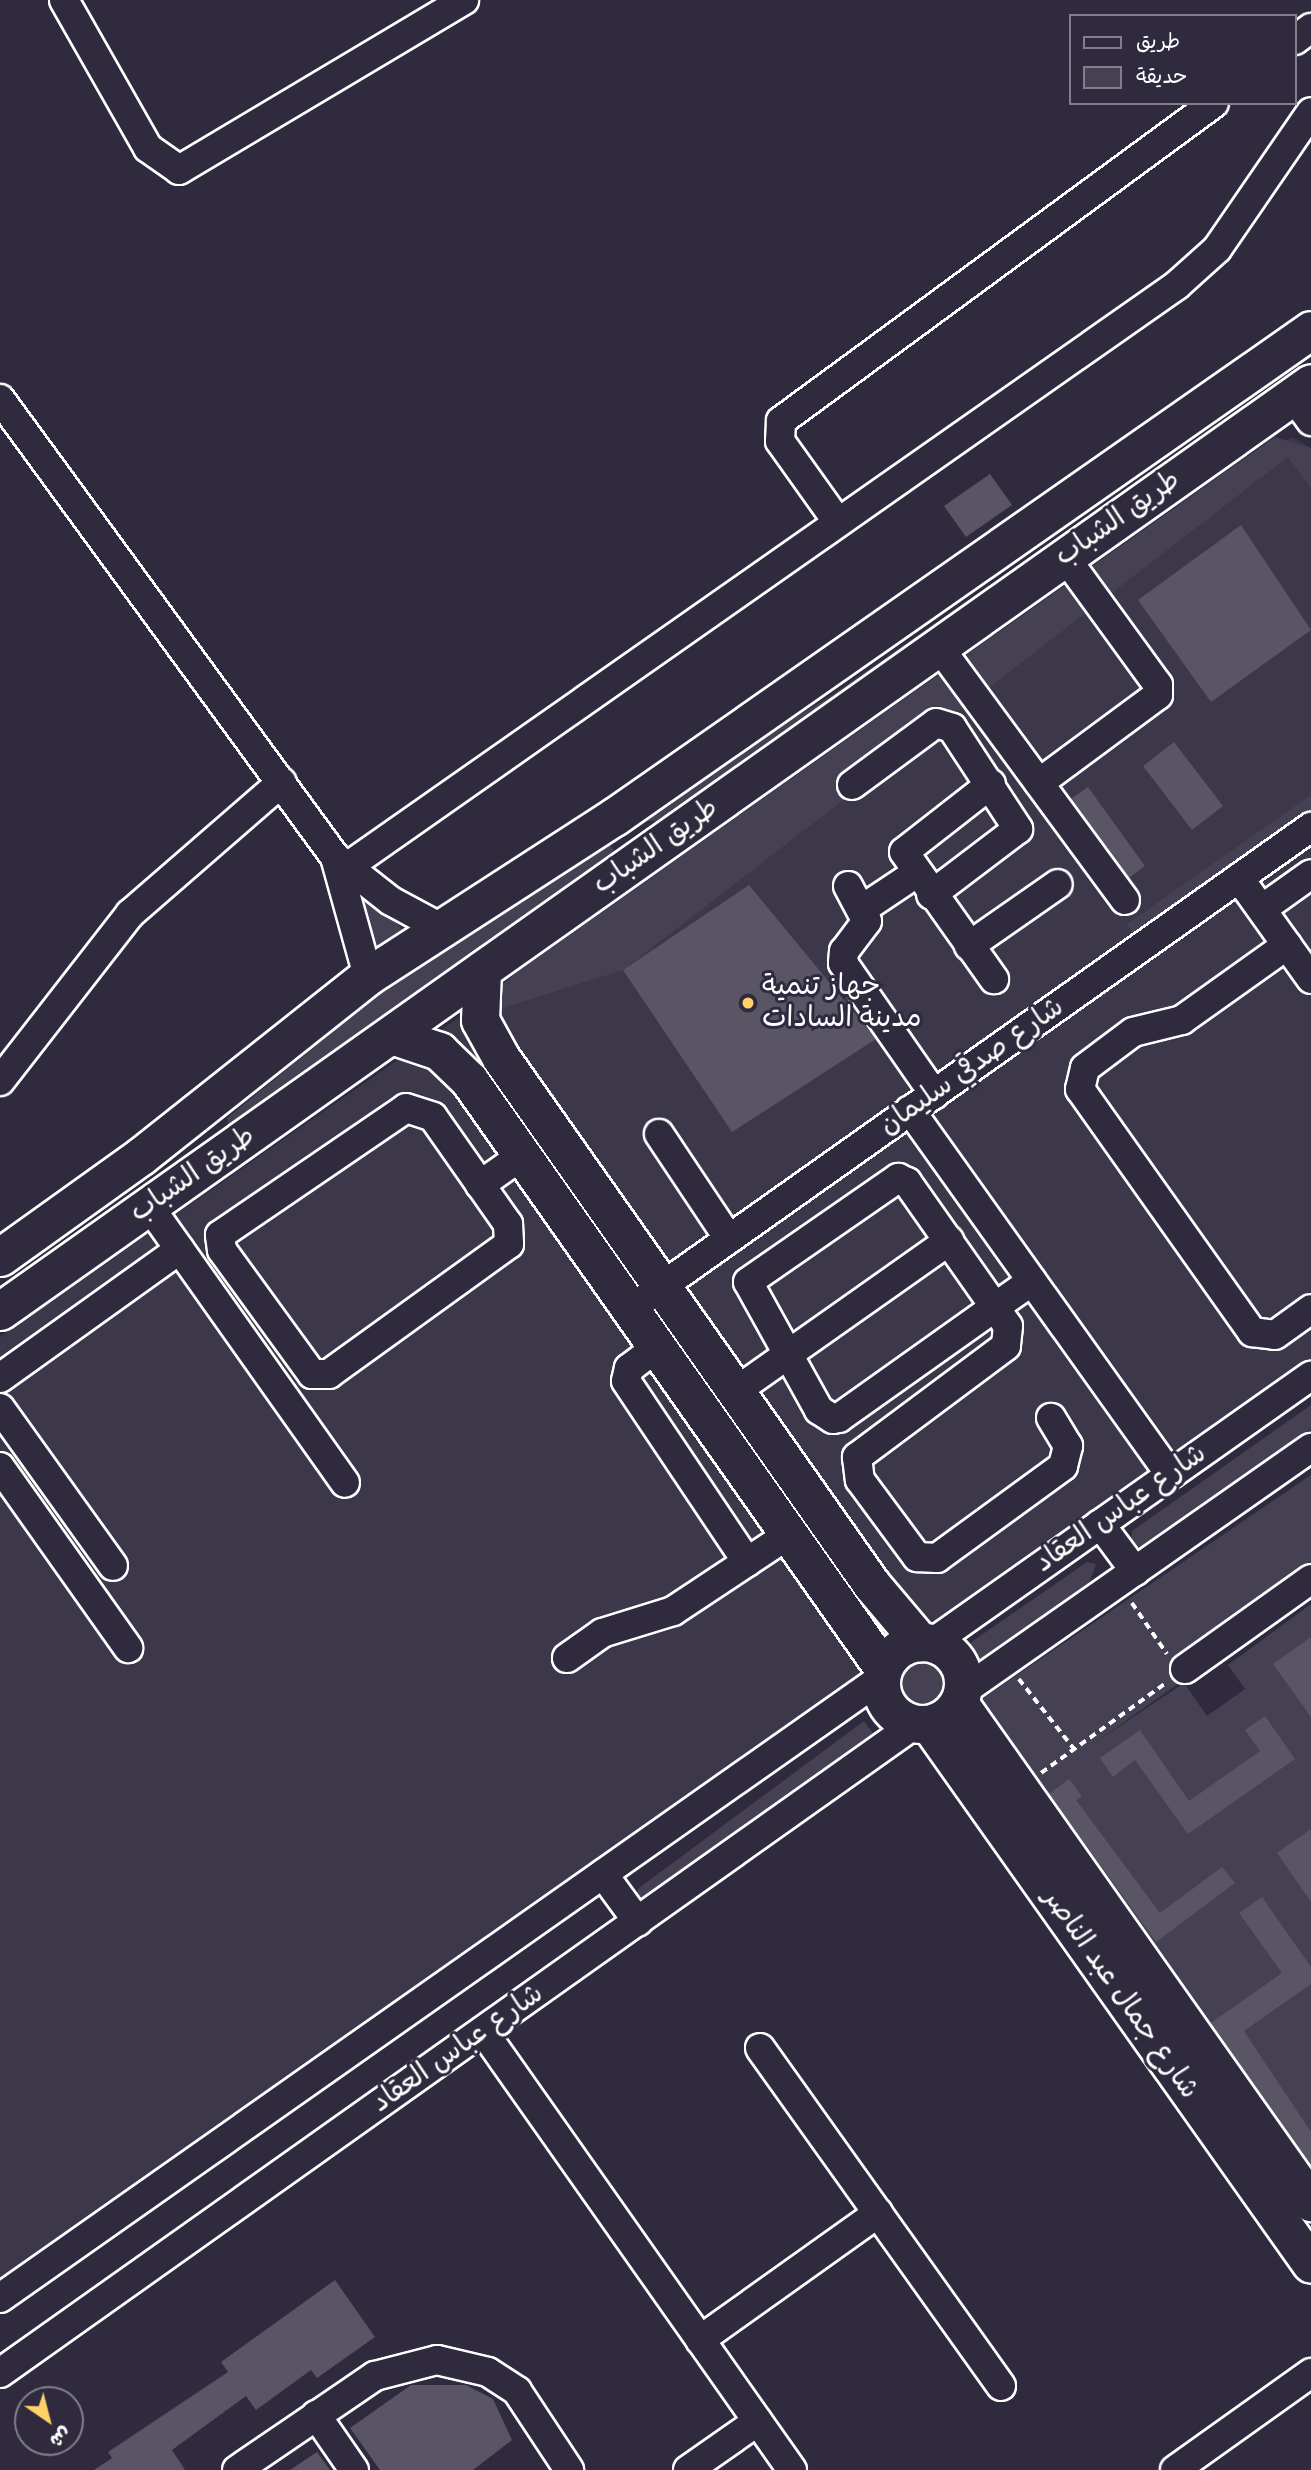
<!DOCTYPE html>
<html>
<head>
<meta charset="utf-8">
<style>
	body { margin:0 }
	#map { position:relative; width:1311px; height:2470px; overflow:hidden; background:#2f2a3d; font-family:Mynerve,"Playpen Sans Arabic",sans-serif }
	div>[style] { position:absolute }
	.built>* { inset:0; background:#3c3749 }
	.green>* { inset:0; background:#464152 }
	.round { border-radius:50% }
	.building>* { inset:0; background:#595564 }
	.path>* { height:3.5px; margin-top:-1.75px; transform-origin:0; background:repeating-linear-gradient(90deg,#fff 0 7px,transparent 0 12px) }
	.roads { filter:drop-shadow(2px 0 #fff) drop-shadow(-2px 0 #fff) drop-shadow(0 2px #fff) drop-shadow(0 -2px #fff) }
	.minor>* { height:28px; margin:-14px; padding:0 14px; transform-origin:14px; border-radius:14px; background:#2f2a3d }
	.major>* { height:37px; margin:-18.5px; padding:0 18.5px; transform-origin:18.5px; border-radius:18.5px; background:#2f2a3d }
	.major>.ring { margin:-18.5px; padding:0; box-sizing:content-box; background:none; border:37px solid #2f2a3d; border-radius:50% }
	.dots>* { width:19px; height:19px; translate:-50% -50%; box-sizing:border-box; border:4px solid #2f2a3d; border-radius:50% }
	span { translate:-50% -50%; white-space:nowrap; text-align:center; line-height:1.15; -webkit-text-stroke:6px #2f2a3d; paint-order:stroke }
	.street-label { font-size:28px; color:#fff }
	.poi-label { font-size:28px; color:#fff }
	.left { translate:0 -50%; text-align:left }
	.legend { position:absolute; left:1069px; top:14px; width:228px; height:91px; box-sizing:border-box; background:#2f2a3d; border:2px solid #827f8b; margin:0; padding:9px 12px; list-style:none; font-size:21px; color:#fff }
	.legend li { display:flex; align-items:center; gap:14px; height:35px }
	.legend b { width:35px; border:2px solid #827f8b }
	.north { position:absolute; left:14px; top:2386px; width:70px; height:70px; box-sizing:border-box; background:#2f2a3d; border:2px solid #827f8b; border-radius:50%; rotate:145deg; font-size:19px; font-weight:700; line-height:28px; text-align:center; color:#fff }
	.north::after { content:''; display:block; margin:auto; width:24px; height:32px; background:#ffd166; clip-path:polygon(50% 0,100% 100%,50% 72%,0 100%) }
</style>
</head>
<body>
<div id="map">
	<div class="built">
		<div style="clip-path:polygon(1292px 437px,1311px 448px,1311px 1365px,0 2286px,0 1337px)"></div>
	</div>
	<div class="green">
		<div style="clip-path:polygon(1256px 399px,1265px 400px,660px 827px,655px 821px,625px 822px,832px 695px)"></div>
		<div style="clip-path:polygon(1275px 437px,1311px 448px,1311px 488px,1288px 457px,623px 970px,490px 1012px,494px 991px,519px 971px)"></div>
		<div style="clip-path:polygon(1311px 795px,1311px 819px,1137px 938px,1127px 924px)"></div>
		<div style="clip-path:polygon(609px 844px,617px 854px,230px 1133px,227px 1118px,378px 995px)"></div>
		<div style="clip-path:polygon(372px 897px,402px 929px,376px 947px,358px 909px)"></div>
		<div style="clip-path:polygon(1311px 1405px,1311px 1429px,1141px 1548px,1131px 1540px,1132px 1531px)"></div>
		<div style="clip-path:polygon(1311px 1475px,1311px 1590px,1090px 1746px,1184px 1683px,1207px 1716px,1245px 1689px,1228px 1665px,1311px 1604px,1311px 2163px,1031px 1787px,979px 1701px)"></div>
		<div style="clip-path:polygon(1087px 1562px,1096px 1564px,1090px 1581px,974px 1674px,957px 1652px)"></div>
		<div class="round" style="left:899px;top:1661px;width:46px;height:46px"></div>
		<div style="clip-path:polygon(864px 1721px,877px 1739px,645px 1904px,635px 1898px,639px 1888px)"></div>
	</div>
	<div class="building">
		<div style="clip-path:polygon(990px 474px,1012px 505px,966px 537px,944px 506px)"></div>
		<div style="clip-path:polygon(1241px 525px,1311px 630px,1211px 702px,1138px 600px)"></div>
		<div style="clip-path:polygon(1174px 742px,1223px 806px,1192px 830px,1143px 766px)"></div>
		<div style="clip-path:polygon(1088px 787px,1145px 866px,1129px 878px,1071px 799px)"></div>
		<div style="clip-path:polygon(749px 885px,876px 1039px,732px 1132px,623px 970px)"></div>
		<div style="clip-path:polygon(1311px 1637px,1311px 1717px,1273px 1664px)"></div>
		<div style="clip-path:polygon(1265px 1716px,1295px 1759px,1188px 1834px,1135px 1760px,1113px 1777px,1100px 1758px,1140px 1730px,1189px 1801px,1260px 1751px,1245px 1730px)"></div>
		<div style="clip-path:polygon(1069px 1779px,1082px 1796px,1076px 1800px,1160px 1913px,1222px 1867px,1235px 1883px,1156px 1942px,1049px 1794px)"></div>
		<div style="clip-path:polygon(1311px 1829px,1311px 1902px,1277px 1853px)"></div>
		<div style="clip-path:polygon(1262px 1897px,1311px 1967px,1311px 1984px,1244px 2031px,1311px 2132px,1311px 2166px,1211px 2023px,1282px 1973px,1239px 1913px)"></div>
		<div style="clip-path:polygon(335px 2280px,375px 2337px,317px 2378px,311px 2370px,256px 2410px,246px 2396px,172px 2450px,185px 2470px,94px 2470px,112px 2458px,108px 2452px,228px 2372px,221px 2362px)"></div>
		<div style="clip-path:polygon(411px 2385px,466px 2385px,493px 2399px,512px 2440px,473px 2470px,380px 2470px,350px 2428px)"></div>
		<div style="clip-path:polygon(317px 2452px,330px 2470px,290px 2470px)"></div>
	</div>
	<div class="path">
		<div style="left:1132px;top:1603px;width:62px;rotate:55.5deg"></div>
		<div style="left:1019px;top:1679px;width:89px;rotate:51.8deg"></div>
		<div style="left:1041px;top:1773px;width:154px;rotate:-35.8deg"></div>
	</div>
	<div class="roads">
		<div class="minor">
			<div style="left:64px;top:0;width:170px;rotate:60.4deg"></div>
			<div style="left:148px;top:148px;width:38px;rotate:35deg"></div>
			<div style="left:179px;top:170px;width:332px;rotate:-30.8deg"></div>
			<div style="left:1295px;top:40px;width:20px;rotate:-37deg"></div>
			<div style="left:1293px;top:396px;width:31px;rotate:54deg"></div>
			<div style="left:0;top:399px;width:567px;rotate:53.82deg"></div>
			<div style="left:335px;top:857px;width:123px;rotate:74.5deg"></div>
			<div style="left:837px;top:521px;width:98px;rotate:-125.5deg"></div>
			<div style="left:780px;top:441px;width:20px;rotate:-87deg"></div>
			<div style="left:781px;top:421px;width:537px;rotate:-36.29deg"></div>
			<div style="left:939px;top:647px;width:314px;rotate:53.7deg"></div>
			<div style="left:1039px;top:783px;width:148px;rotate:-36.5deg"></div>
			<div style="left:1158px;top:695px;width:10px;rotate:-90deg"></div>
			<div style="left:1158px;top:685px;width:158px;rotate:-126deg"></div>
			<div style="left:991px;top:784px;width:110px;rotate:142deg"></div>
			<div style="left:904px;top:852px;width:156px;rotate:54.7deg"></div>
			<div style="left:852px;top:785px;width:104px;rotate:-36.4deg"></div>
			<div style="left:936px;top:723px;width:17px;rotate:17deg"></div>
			<div style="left:952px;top:728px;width:121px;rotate:56.8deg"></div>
			<div style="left:1018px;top:829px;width:109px;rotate:142.8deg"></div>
			<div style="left:335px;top:857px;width:71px;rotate:38.2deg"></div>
			<div style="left:391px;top:901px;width:55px;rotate:28.4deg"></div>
			<div style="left:340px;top:872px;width:1022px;rotate:-35.04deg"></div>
			<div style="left:1177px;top:285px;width:54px;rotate:-42deg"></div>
			<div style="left:1217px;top:249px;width:166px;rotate:-55.5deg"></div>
			<div style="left:1239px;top:878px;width:124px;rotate:54.5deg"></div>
			<div style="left:848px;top:886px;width:40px;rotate:62deg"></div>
			<div style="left:867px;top:921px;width:38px;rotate:127deg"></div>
			<div style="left:844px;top:951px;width:12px;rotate:95deg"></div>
			<div style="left:843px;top:963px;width:160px;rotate:55.2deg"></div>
			<div style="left:864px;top:908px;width:61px;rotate:-33.7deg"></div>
			<div style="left:1262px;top:909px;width:60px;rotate:-35.5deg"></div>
			<div style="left:1287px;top:945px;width:129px;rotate:144.5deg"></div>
			<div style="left:1182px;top:1020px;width:50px;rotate:166.2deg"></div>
			<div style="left:1133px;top:1032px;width:60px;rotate:143.1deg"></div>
			<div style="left:1085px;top:1068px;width:22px;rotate:103deg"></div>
			<div style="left:1080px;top:1089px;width:298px;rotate:54.7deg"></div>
			<div style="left:1252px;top:1332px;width:23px;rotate:7deg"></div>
			<div style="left:1275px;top:1335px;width:44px;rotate:-35.8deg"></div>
			<div style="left:969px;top:946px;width:108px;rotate:-34.9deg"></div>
			<div style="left:0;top:1081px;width:212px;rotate:-52.1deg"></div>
			<div style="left:130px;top:914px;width:201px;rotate:-41deg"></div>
			<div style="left:406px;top:1108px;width:28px;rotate:18deg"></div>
			<div style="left:433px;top:1117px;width:131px;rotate:55deg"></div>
			<div style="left:508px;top:1224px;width:20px;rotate:87deg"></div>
			<div style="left:509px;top:1244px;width:222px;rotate:144.2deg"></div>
			<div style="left:329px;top:1374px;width:17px;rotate:180deg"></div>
			<div style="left:312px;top:1374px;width:153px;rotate:-126deg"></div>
			<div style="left:222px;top:1250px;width:15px;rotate:-98deg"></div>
			<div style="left:220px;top:1235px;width:225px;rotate:-34.3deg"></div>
			<div style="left:910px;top:1110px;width:448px;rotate:54.5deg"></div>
			<div style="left:659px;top:1134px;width:126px;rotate:56.3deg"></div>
			<div style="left:480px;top:1185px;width:54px;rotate:-35.2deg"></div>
			<div style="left:149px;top:1206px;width:339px;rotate:54.7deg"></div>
			<div style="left:1032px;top:1281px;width:45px;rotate:144.9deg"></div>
			<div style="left:995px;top:1307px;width:191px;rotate:144.6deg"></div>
			<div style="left:839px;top:1418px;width:6px;rotate:171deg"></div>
			<div style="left:833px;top:1419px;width:17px;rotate:-147deg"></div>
			<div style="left:819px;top:1410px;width:146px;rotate:-119deg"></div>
			<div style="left:748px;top:1282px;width:183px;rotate:-34.7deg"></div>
			<div style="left:898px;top:1178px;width:10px;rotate:24deg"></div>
			<div style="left:907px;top:1182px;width:153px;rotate:54.9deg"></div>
			<div style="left:995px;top:1307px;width:23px;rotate:56deg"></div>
			<div style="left:1008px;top:1326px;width:20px;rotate:96deg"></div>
			<div style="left:1006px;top:1346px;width:186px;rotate:143.3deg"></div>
			<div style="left:857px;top:1457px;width:23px;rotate:83deg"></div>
			<div style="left:860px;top:1480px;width:96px;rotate:53.5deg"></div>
			<div style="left:917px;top:1557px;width:20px;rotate:3deg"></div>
			<div style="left:937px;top:1558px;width:156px;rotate:-36.1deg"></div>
			<div style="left:1063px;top:1466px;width:21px;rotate:-76deg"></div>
			<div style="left:1068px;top:1446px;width:33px;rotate:-121deg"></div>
			<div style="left:647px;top:1297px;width:814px;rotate:-35.29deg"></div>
			<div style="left:660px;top:1345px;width:39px;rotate:143deg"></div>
			<div style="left:629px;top:1368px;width:13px;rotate:103deg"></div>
			<div style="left:626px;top:1381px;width:218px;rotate:56.2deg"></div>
			<div style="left:0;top:1378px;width:221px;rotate:-35.6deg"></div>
			<div style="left:736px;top:1391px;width:261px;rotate:-35.2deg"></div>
			<div style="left:0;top:1408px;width:194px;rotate:54.4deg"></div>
			<div style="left:0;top:1467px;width:222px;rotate:54.7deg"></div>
			<div style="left:1100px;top:1524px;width:59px;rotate:53.3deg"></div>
			<div style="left:932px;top:1643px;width:464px;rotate:-35.2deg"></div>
			<div style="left:567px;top:1658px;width:43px;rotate:-35.5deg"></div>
			<div style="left:602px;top:1633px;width:74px;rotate:-17.2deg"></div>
			<div style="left:673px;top:1611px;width:141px;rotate:-33.5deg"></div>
			<div style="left:1185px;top:1669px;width:155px;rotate:-35.5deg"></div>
			<div style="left:962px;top:1692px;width:426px;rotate:-35deg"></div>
			<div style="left:603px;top:1874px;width:59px;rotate:53.9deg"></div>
			<div style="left:483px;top:2031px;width:537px;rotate:54.86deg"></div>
			<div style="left:760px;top:2048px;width:415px;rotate:54.5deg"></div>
			<div style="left:0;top:2298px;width:1076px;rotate:-35.12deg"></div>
			<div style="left:700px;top:2340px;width:219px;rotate:-35.5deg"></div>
			<div style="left:0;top:2373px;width:1122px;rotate:-35.35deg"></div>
			<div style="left:316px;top:2415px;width:67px;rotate:55.4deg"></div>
			<div style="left:237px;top:2470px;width:167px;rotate:-34.3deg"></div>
			<div style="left:375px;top:2376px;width:64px;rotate:-14.5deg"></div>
			<div style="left:437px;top:2360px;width:52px;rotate:13.2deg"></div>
			<div style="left:488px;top:2372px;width:35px;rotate:33deg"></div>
			<div style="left:517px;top:2391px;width:95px;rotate:56.6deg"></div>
			<div style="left:688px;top:2470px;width:85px;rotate:-35deg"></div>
			<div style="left:1175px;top:2470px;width:167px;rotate:-35.5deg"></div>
		</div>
		<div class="major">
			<div style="left:482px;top:970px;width:50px;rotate:92.3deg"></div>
			<div style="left:480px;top:1020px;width:43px;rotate:61.1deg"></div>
			<div style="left:501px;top:1058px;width:644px;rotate:54.86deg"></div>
			<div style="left:872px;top:1585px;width:75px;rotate:49.9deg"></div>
			<div style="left:391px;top:1035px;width:51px;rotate:18.4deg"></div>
			<div style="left:439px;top:1051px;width:42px;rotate:44deg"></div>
			<div style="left:469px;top:1080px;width:719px;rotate:54.85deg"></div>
			<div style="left:0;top:1257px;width:173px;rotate:-35.6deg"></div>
			<div style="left:141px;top:1156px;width:290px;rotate:-38.4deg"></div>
			<div style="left:368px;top:976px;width:293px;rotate:-32.9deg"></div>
			<div style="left:614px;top:817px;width:850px;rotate:-34.94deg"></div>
			<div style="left:0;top:1311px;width:1606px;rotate:-35.29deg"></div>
			<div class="ring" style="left:881px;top:1642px;width:45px;height:45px"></div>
			<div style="left:959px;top:1703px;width:611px;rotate:54.8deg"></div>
			<div style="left:929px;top:1724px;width:661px;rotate:54.72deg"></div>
		</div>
	</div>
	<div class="dots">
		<div style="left:748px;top:1003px;background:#ffd166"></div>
	</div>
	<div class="street-label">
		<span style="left:1118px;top:519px;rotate:-35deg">طريق الشباب</span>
		<span style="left:656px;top:847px;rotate:-35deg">طريق الشباب</span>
		<span style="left:972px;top:1067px;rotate:-35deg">شارع صدقي سليمان</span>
		<span style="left:193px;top:1175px;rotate:-35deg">طريق الشباب</span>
		<span style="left:1121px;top:1509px;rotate:-35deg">شارع عباس العقاد</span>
		<span style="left:1120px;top:1994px;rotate:55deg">شارع جمال عبد الناصر</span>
		<span style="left:458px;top:2049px;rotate:-35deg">شارع عباس العقاد</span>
	</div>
	<div class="poi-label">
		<span class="left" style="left:762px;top:1003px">جهاز تنمية<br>مدينة السادات</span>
	</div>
	<ul class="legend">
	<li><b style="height:9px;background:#2f2a3d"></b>طريق</li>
	<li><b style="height:19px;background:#464152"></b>حديقة</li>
	</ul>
	<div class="north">ش</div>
</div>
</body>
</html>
